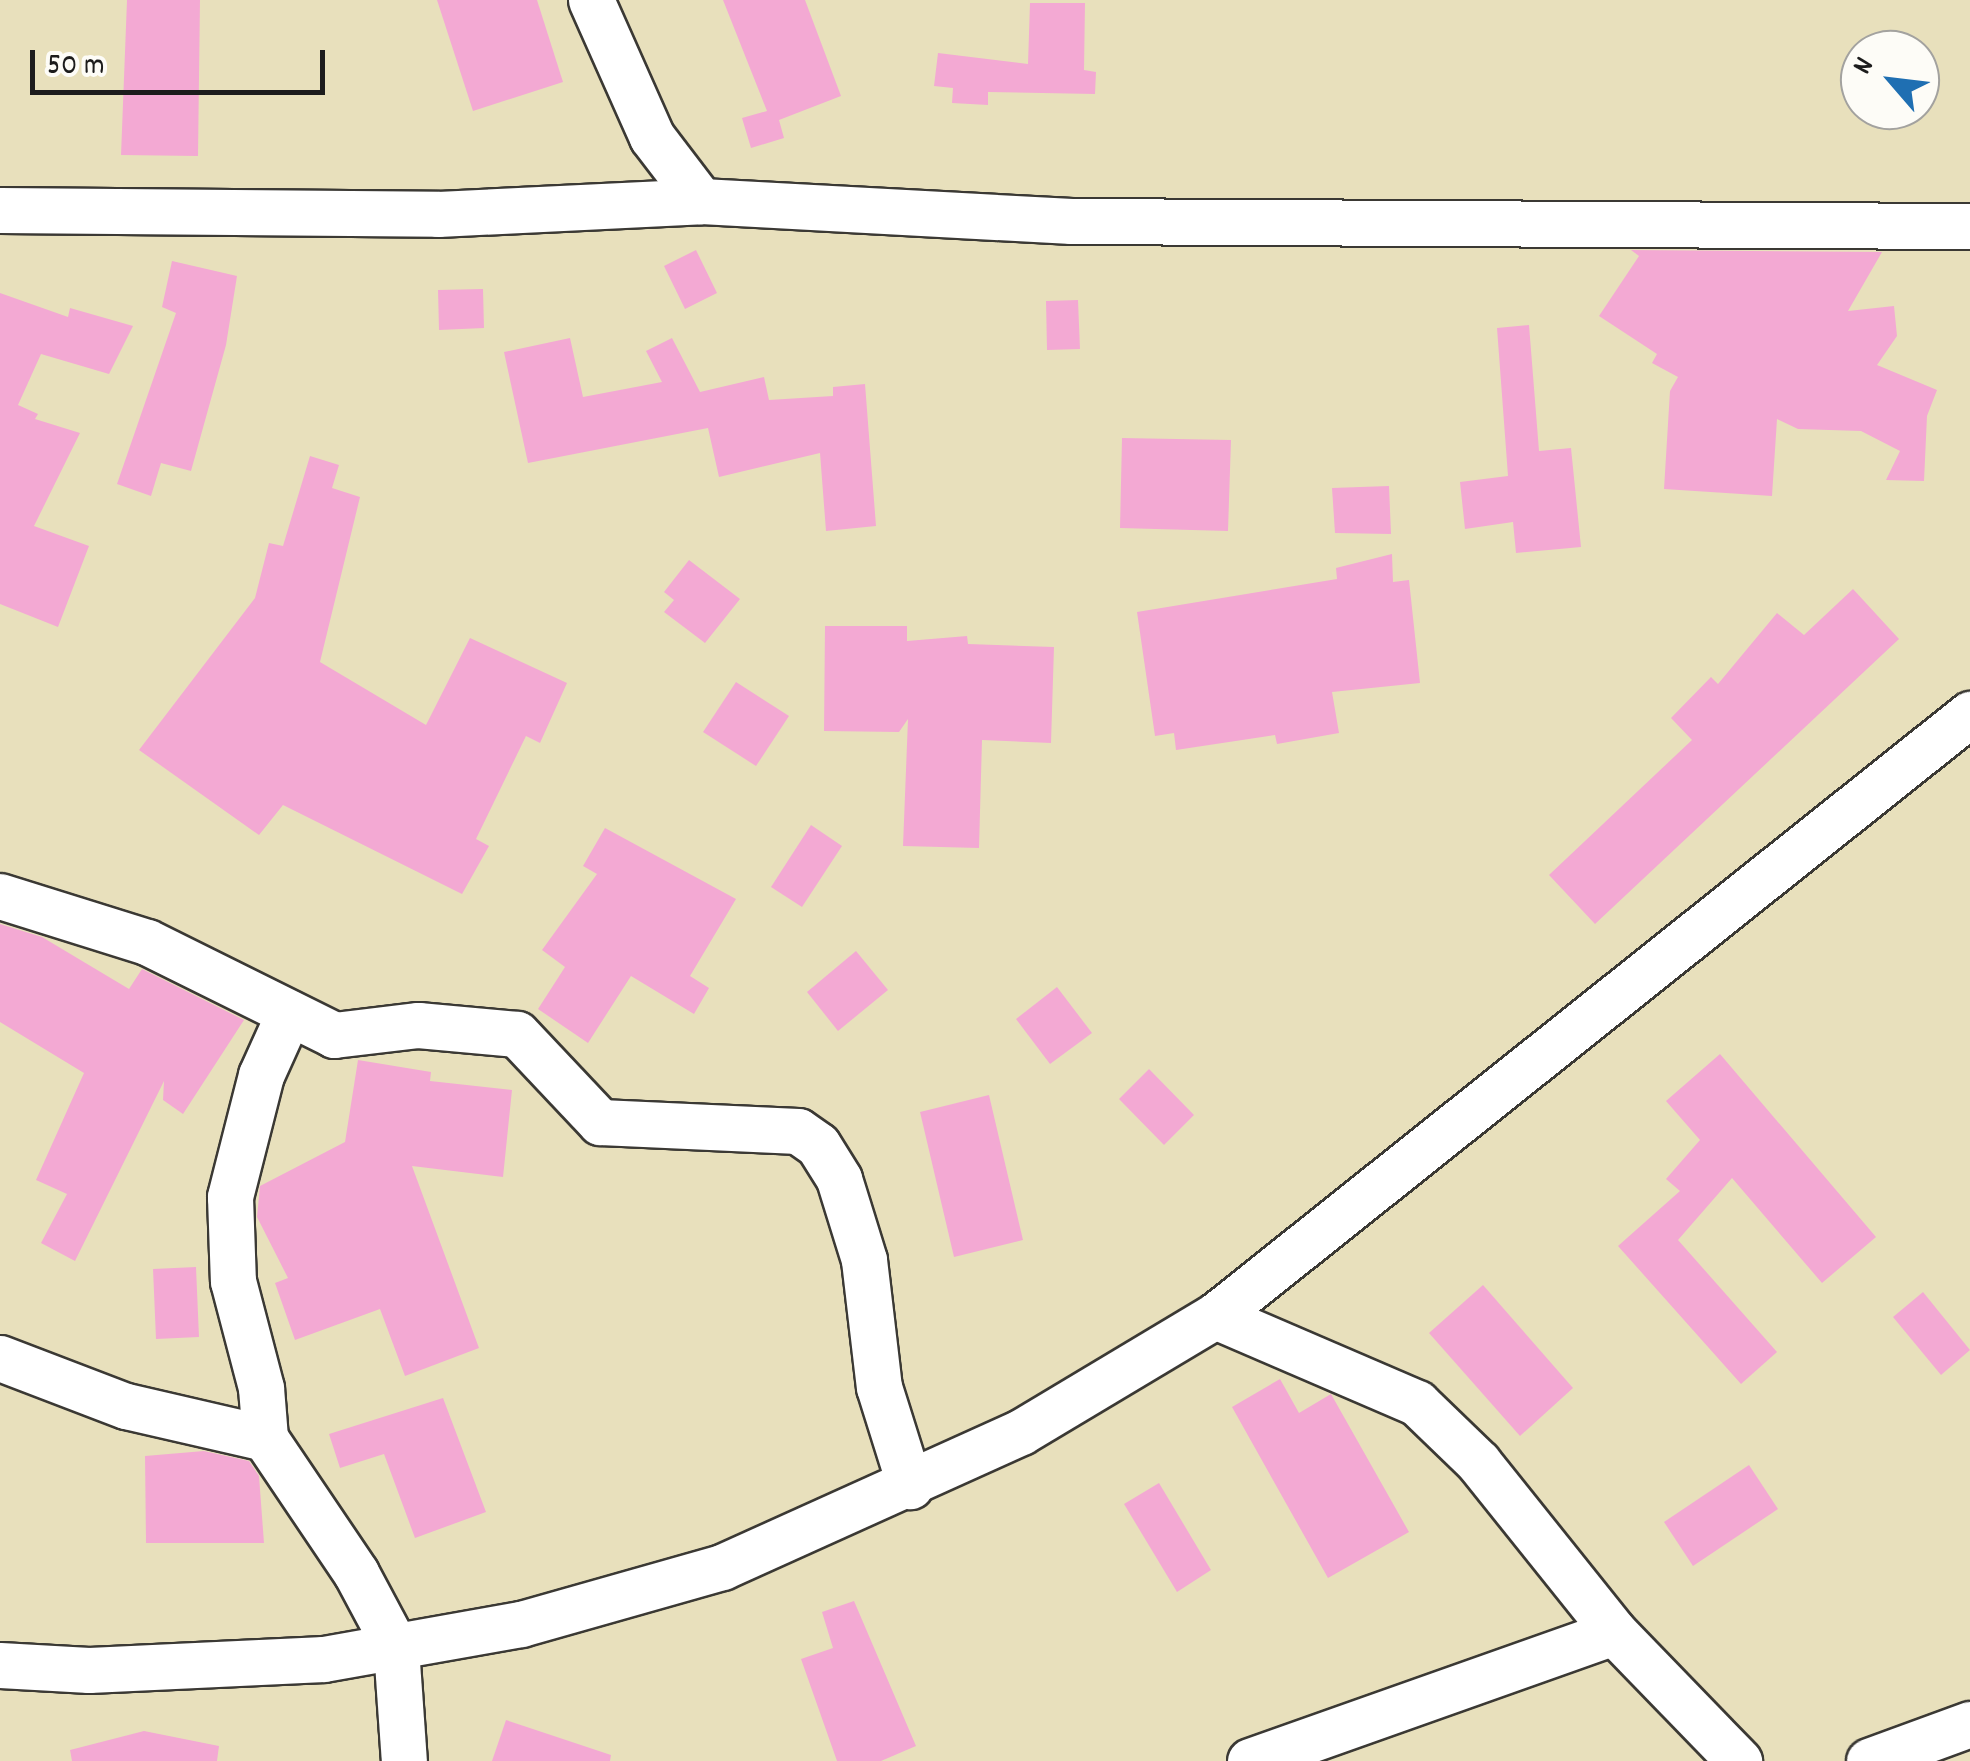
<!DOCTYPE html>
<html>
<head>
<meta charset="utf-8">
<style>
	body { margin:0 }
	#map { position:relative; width:1970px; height:1761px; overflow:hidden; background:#e8e0bc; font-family:Dekko,sans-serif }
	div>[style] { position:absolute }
	.building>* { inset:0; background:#f3a9d3 }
	.roads { filter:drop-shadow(2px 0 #3b3934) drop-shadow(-2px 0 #3b3934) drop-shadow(0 2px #3b3934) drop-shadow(0 -2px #3b3934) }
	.minor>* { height:45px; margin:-22.5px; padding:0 22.5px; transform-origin:22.5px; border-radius:22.5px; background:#fff }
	span { translate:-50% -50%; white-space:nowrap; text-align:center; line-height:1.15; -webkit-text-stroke:9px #fdfcf7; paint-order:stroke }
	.north { position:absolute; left:1840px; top:30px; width:100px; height:100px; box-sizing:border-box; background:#fdfcf7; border:2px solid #a3a29f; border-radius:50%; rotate:298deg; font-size:28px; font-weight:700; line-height:40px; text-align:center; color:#1c1c1c }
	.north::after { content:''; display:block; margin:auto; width:35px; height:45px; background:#1f6fb2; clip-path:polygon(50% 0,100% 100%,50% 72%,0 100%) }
	.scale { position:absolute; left:30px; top:50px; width:295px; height:45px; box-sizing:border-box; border:5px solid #1c1c1c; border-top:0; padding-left:12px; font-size:30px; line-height:35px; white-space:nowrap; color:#1c1c1c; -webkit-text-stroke:8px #fdfcf7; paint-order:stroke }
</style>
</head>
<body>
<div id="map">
	<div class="building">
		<div style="clip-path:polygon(127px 0,200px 0,198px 156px,121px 155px)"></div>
		<div style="clip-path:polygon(437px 0,537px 0,563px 82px,473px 111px)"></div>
		<div style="clip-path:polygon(723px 0,805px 0,841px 96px,779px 120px,784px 138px,751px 148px,742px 118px,767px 111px)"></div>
		<div style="clip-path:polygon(1030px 3px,1085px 3px,1084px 70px,1096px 72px,1095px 94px,988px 92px,988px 105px,952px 103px,953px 88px,934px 86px,938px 53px,1028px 64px)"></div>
		<div style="clip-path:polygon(696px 250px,717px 293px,685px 309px,664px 266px)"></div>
		<div style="clip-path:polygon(1631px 250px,1882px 252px,1848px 311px,1894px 306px,1897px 336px,1877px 365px,1937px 390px,1927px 416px,1924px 481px,1886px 480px,1900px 451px,1861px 431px,1798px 429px,1777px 419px,1772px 496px,1664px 489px,1670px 391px,1678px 377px,1652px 363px,1657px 354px,1599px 316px,1639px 256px)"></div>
		<div style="clip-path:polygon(172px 261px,237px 276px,226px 345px,191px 471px,161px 463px,151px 496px,117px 484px,176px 313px,162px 307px)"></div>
		<div style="clip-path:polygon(483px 289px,484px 328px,439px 330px,438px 290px)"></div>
		<div style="clip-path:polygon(0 293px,68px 317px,70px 308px,133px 326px,109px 374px,41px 354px,18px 405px,38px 414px,35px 419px,80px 433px,34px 526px,89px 546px,58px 627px,0 604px)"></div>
		<div style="clip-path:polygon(1078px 300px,1080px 349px,1047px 350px,1046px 301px)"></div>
		<div style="clip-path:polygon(1529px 325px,1539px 451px,1571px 448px,1581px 547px,1516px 553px,1513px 522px,1465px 529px,1460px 482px,1508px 476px,1497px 328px)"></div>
		<div style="clip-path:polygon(570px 338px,583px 397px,662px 382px,646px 351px,672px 338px,700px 392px,764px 377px,769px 400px,833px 396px,833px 387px,865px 384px,876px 526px,826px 531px,820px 453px,719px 477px,708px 428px,528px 463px,504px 352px)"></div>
		<div style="clip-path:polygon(1122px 438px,1231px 440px,1228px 531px,1120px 528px)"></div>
		<div style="clip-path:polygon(310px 456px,339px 465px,332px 488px,360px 497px,320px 662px,426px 725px,470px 638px,567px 683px,540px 743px,526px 736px,476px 839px,489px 846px,462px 894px,283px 805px,259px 835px,139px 750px,255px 598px,269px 543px,283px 546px)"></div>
		<div style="clip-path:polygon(1389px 486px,1391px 534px,1335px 533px,1332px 488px)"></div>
		<div style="clip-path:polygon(1392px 554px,1393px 582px,1409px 580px,1420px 683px,1332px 692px,1339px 733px,1277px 744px,1275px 735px,1176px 750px,1174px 733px,1155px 736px,1137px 612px,1337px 579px,1336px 568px)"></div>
		<div style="clip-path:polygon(689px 560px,740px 599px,705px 643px,664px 612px,674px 600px,664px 592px)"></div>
		<div style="clip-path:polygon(1853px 589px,1899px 639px,1595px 924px,1549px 875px,1692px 740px,1671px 718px,1711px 677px,1718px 684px,1777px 613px,1804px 635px)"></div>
		<div style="clip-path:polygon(825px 626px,907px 626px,907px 641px,967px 636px,968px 644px,1054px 647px,1051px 743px,982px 740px,979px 848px,903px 846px,908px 719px,899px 732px,824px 731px)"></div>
		<div style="clip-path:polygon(736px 682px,789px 716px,756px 766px,703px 732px)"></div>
		<div style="clip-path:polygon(811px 825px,842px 846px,802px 907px,771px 887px)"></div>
		<div style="clip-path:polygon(605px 828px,736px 899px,690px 976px,709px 988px,694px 1014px,631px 976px,588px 1043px,538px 1009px,565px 967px,542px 950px,597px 874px,583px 866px)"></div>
		<div style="clip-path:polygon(0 924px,42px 937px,129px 989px,142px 969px,244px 1020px,183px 1114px,163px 1100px,164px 1081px,75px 1261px,41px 1243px,67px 1194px,36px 1180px,84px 1073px,0 1022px)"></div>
		<div style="clip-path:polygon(856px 951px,888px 990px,838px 1031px,807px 992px)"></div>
		<div style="clip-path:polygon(1057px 987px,1092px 1033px,1050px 1064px,1016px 1019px)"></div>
		<div style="clip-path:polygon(1720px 1054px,1876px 1237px,1822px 1283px,1732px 1178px,1678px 1240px,1777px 1352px,1741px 1384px,1618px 1246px,1680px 1191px,1666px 1179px,1700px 1140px,1666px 1101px)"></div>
		<div style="clip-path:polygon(358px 1060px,431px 1072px,430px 1081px,512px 1090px,503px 1177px,412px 1166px,479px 1348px,405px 1376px,380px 1309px,295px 1340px,275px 1283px,288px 1278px,257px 1217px,260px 1186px,345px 1142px)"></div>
		<div style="clip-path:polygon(1149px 1069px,1194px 1115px,1164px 1145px,1119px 1099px)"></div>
		<div style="clip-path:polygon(989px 1095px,1023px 1240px,954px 1257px,920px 1112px)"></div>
		<div style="clip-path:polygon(196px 1267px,199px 1337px,156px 1339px,153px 1269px)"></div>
		<div style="clip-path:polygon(1483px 1285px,1573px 1388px,1520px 1436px,1429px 1333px)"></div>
		<div style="clip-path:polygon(1923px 1292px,1970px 1350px,1941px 1375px,1893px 1317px)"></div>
		<div style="clip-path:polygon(1280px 1379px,1299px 1413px,1331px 1394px,1409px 1532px,1328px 1578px,1232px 1407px)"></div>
		<div style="clip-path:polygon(443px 1398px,486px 1512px,415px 1538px,384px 1454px,340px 1468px,329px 1434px)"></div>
		<div style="clip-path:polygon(204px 1451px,249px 1461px,259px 1476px,264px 1543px,146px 1543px,145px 1456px)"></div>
		<div style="clip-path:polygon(1749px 1465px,1778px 1509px,1693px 1566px,1664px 1522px)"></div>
		<div style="clip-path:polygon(1159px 1483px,1211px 1570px,1177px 1592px,1124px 1504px)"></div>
		<div style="clip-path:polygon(854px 1601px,916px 1746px,881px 1761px,837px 1761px,801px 1659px,833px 1648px,822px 1612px)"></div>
		<div style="clip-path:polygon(506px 1720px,611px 1755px,610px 1761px,492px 1761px)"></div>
		<div style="clip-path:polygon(144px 1731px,219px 1746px,217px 1761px,72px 1761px,70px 1750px)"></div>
	</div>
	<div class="roads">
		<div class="minor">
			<div style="left:591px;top:0;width:150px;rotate:66deg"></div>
			<div style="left:652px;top:137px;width:81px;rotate:52.6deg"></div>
			<div style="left:0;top:210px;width:438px;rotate:0.5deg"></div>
			<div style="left:438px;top:214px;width:263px;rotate:-2.8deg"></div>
			<div style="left:701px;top:201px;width:371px;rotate:3.1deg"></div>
			<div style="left:1071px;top:221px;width:899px;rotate:0.32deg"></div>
			<div style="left:0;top:896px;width:154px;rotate:17.4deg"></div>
			<div style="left:147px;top:942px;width:209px;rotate:26.4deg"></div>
			<div style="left:334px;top:1035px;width:85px;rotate:-6.8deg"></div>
			<div style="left:418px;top:1025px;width:99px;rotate:5.2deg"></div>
			<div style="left:517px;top:1034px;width:121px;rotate:46.7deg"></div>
			<div style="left:600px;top:1122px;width:198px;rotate:2.6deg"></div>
			<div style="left:798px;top:1131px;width:24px;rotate:35deg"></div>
			<div style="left:818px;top:1145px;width:40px;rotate:58deg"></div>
			<div style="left:839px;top:1179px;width:85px;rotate:72.8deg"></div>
			<div style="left:864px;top:1260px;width:128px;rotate:83.3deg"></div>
			<div style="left:879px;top:1387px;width:104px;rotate:72.6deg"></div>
			<div style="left:289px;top:1013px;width:68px;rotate:114.3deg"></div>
			<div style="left:261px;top:1075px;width:126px;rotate:104.3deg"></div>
			<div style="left:230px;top:1197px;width:84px;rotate:88deg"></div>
			<div style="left:233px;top:1281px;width:111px;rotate:75.3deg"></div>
			<div style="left:261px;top:1388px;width:50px;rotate:85.4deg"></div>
			<div style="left:265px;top:1438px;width:163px;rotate:56deg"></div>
			<div style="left:356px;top:1573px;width:85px;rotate:61.9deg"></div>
			<div style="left:396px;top:1648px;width:113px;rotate:86deg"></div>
			<div style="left:1215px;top:1316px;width:220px;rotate:23.3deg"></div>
			<div style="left:1417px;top:1403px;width:85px;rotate:44deg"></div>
			<div style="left:1478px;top:1462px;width:218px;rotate:51.3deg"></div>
			<div style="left:1614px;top:1632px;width:180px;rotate:45.9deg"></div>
			<div style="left:0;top:1358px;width:135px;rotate:20.9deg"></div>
			<div style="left:126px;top:1406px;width:143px;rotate:13deg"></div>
			<div style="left:0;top:1665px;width:89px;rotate:3.2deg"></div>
			<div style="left:89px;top:1670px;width:235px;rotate:-2.7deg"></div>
			<div style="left:324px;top:1659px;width:200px;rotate:-10.1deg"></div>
			<div style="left:521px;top:1624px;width:209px;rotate:-15.8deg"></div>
			<div style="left:722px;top:1567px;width:328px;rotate:-24.3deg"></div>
			<div style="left:1021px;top:1432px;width:226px;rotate:-30.9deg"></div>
			<div style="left:1215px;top:1316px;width:966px;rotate:-38.57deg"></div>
			<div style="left:1250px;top:1761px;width:386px;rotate:-19.5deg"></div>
			<div style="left:1869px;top:1761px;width:108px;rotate:-20.1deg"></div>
		</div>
	</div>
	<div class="north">N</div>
	<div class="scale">50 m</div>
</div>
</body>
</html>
